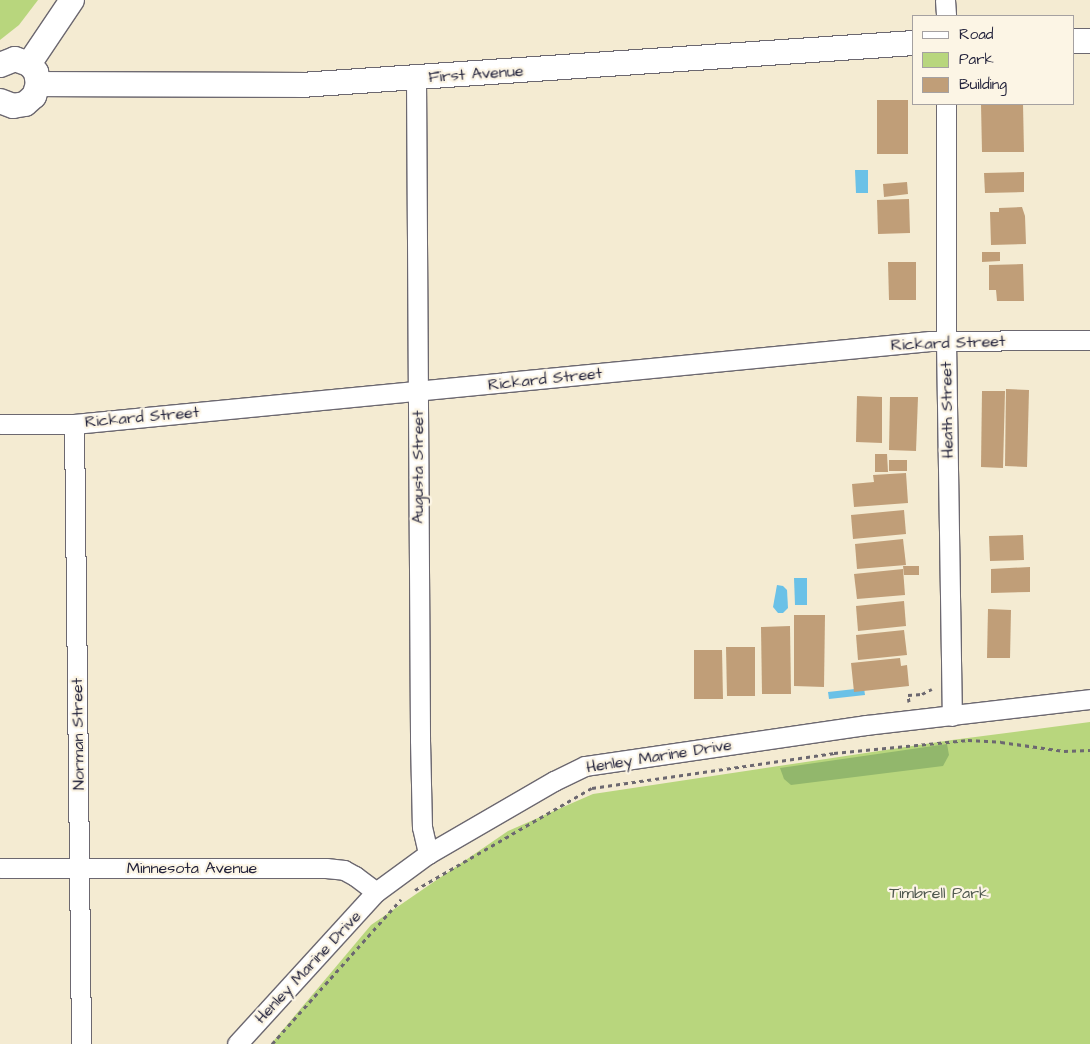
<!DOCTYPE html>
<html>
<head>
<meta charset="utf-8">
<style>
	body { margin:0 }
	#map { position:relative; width:1090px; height:1044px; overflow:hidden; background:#f4ebd2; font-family:"Architects Daughter",sans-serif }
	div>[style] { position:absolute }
	.green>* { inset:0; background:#b8d67d }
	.forest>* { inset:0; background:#92b76c }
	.water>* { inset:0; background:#6ac1e7 }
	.building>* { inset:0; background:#c09e78 }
	.path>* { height:3px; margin-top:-1.5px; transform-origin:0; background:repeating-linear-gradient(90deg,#6c6870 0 4px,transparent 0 8px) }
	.roads { filter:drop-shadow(1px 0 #6c6870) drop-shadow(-1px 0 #6c6870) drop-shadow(0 1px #6c6870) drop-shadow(0 -1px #6c6870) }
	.minor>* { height:19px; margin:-9.5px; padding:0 9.5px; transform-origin:9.5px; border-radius:9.5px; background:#fff }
	.tertiary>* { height:24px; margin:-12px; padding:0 12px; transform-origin:12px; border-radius:12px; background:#fff }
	span { translate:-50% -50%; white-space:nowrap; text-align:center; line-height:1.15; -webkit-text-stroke:4.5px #fcf5e5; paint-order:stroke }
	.street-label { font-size:16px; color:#22223b }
	.park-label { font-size:16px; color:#4f584f }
	.legend { position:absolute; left:912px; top:15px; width:162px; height:90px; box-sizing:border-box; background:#fcf5e5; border:1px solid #a5a1a1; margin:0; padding:6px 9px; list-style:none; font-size:15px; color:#22223b }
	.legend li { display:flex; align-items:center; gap:10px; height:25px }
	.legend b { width:25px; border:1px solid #a5a1a1 }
</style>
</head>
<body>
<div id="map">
	<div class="green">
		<div style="clip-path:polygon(0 0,38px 0,19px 25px,0 40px)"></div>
		<div style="clip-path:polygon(1090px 722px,1090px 1044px,271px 1044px,371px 925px,508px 831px,593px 794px,952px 740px)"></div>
	</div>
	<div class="forest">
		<div style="clip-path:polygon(947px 744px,949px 755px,943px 766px,791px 785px,784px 779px,780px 768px)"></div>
	</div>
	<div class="water">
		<div style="clip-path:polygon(855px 170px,868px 170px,868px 193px,856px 193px)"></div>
		<div style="clip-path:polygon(794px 578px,807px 578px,807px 605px,795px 605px)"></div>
		<div style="clip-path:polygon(777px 585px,783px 586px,787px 590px,788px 608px,783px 613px,778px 613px,773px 607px)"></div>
		<div style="clip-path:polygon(864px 688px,865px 695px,829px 699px,828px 692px)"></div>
	</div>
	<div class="building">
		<div style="clip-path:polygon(877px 100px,908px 100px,908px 154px,877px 154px)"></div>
		<div style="clip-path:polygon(981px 104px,1023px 104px,1024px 152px,982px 152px)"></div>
		<div style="clip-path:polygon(1024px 172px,1024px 192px,985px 193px,984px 173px)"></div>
		<div style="clip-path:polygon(907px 182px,908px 194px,884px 197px,883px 184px)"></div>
		<div style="clip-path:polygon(909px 199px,910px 233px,878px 234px,877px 200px)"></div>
		<div style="clip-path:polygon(1022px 207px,1025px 216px,1026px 244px,991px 245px,990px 212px,999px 212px,999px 208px)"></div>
		<div style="clip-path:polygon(982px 252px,1000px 252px,1000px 261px,982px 262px)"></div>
		<div style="clip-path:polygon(888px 262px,916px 262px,916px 300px,889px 300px)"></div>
		<div style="clip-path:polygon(1023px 264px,1024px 301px,997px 301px,996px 290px,989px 290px,989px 265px)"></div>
		<div style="clip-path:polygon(1006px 389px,1029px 390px,1027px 467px,1005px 466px)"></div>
		<div style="clip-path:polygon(982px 391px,1005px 391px,1003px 468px,981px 467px)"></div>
		<div style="clip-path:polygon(857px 396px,882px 397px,882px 443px,856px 442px)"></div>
		<div style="clip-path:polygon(890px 397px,918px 397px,916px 451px,889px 450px)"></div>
		<div style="clip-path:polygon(875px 454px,887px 454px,888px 472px,875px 472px)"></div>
		<div style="clip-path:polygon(889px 460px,907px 460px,907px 471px,889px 471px)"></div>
		<div style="clip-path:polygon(906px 473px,908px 503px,854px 507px,852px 484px,874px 482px,873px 475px)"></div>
		<div style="clip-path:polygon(904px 510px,906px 534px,853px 539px,851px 515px)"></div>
		<div style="clip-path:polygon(1023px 535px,1024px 560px,990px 561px,989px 536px)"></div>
		<div style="clip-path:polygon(903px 539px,906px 565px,857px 569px,855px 544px)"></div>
		<div style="clip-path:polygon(903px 566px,919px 566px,919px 575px,904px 575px)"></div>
		<div style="clip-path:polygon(1030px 567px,1030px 592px,991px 593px,991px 569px)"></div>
		<div style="clip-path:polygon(903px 569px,905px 595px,857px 599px,854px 574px)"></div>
		<div style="clip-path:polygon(904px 601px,906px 626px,858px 631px,856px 606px)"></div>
		<div style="clip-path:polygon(988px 609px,1011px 610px,1010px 658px,987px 658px)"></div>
		<div style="clip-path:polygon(794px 615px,825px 615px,824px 687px,794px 686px)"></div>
		<div style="clip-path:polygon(790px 626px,791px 694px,762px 694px,761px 627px)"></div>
		<div style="clip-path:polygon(904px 630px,907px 655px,858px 660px,856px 635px)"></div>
		<div style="clip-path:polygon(726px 647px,755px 647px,755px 696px,727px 696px)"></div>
		<div style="clip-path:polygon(694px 650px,722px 650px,723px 699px,694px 699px)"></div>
		<div style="clip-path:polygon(900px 658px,901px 666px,907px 665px,909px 686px,854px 692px,851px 663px)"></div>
	</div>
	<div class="path">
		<div style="left:909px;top:702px;width:7px;rotate:-98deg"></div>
		<div style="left:908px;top:695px;width:14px;rotate:-4deg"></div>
		<div style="left:922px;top:694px;width:11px;rotate:-27deg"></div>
		<div style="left:415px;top:890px;width:204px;rotate:-30deg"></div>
		<div style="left:592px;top:788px;width:245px;rotate:-8.2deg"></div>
		<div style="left:834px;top:753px;width:135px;rotate:-5.5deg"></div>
		<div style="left:968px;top:740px;width:33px;rotate:3deg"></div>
		<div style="left:1001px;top:742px;width:64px;rotate:8.1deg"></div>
		<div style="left:1064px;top:751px;width:26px;rotate:-2deg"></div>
		<div style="left:272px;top:1044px;width:194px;rotate:-48.3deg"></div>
	</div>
	<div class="roads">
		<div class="minor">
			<div style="left:945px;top:0;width:16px;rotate:86deg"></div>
			<div style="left:416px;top:78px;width:662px;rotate:89.65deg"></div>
			<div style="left:420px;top:740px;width:87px;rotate:88.7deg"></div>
			<div style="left:422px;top:827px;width:28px;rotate:77deg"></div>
			<div style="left:946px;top:104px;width:237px;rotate:90deg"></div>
			<div style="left:946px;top:341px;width:375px;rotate:89.1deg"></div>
			<div style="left:0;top:424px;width:74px"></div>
			<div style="left:74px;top:424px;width:860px;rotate:-5.54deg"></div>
			<div style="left:930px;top:341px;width:160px;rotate:-0.4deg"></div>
			<div style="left:74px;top:424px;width:620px;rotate:89.35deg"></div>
			<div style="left:0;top:868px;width:326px"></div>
			<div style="left:326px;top:868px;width:18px;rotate:6deg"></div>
			<div style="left:344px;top:870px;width:13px;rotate:29deg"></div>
			<div style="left:355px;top:876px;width:26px;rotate:37deg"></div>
			<div style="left:237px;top:1044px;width:206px;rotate:-47.6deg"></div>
			<div style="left:376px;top:892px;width:64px;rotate:-36.2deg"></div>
			<div style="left:428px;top:854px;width:146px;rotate:-30.1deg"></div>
			<div style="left:554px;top:781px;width:34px;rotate:-26deg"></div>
			<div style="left:585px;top:766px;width:284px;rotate:-8.3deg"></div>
			<div style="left:866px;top:725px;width:226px;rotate:-6.6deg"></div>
		</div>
		<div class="tertiary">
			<div style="left:1074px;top:41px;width:16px"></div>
			<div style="left:29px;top:64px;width:77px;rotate:-56.1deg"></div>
			<div style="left:0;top:65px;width:16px;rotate:-22deg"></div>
			<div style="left:15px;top:59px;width:15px;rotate:20deg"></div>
			<div style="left:29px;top:64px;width:11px;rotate:49deg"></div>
			<div style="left:36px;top:72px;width:12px;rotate:81deg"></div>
			<div style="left:38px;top:84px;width:13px;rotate:108deg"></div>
			<div style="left:34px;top:96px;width:12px;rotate:138deg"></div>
			<div style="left:25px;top:104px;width:12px;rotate:171deg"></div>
			<div style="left:13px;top:106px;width:14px;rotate:-159deg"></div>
			<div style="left:38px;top:84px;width:263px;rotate:0.2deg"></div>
			<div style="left:301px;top:85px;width:614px;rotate:-3.92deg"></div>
		</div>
	</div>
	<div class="street-label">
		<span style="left:476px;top:74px;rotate:-4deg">First Avenue</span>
		<span style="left:948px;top:343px;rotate:-2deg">Rickard Street</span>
		<span style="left:545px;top:379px;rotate:-6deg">Rickard Street</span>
		<span style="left:947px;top:410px;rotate:-91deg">Heath Street</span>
		<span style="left:142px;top:417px;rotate:-5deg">Rickard Street</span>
		<span style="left:418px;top:467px;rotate:-90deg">Augusta Street</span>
		<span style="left:78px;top:734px;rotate:-91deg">Norman Street</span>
		<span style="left:659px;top:756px;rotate:-9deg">Henley Marine Drive</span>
		<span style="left:192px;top:868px">Minnesota Avenue</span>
		<span style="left:308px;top:967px;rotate:-47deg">Henley Marine Drive</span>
	</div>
	<div class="park-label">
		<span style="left:939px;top:893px">Timbrell Park</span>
	</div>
	<ul class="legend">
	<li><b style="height:6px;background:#fff"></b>Road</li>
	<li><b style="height:14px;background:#b8d67d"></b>Park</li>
	<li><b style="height:14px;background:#c09e78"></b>Building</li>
	</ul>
</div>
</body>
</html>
